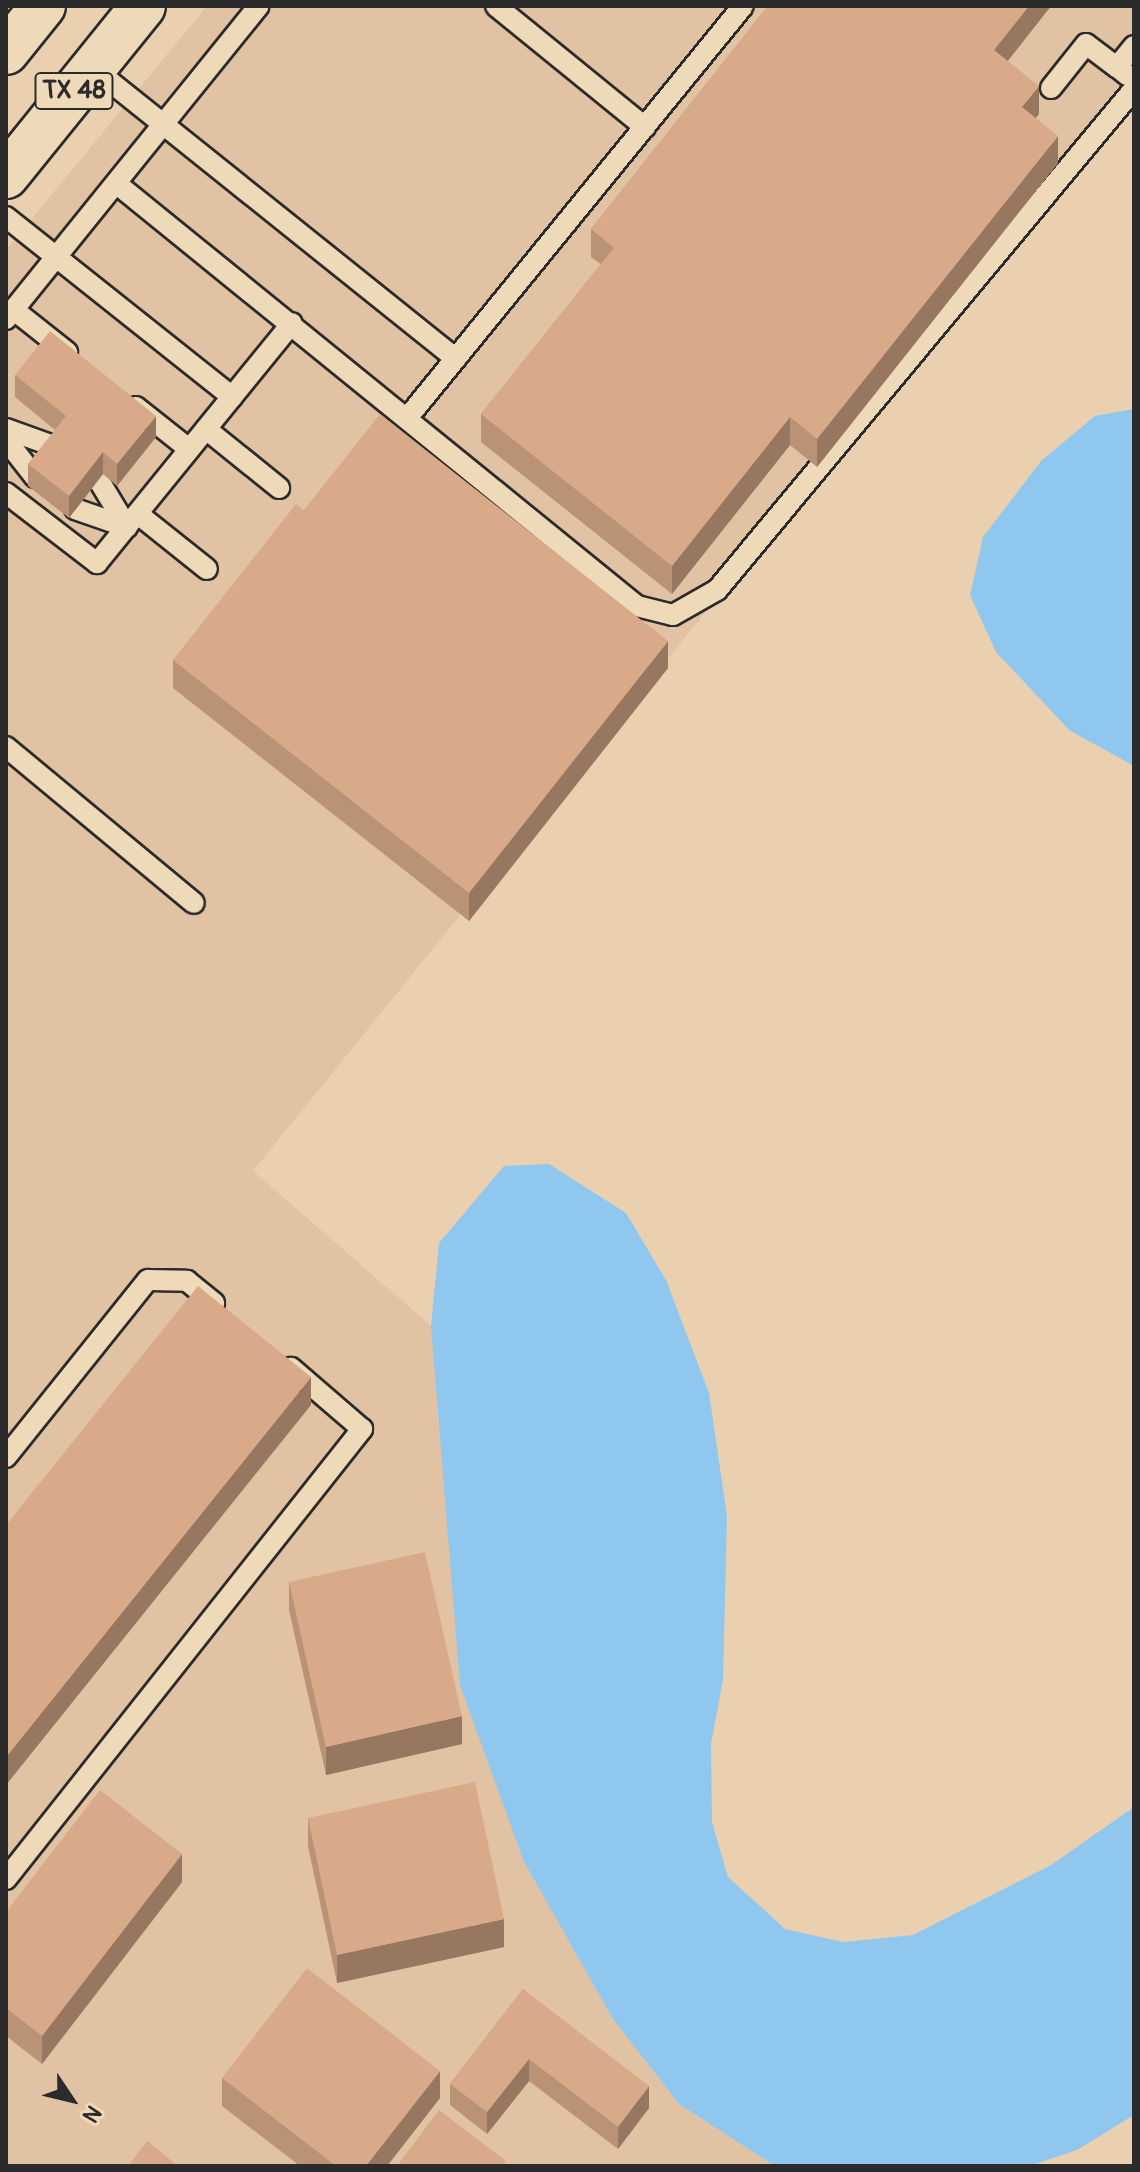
<!DOCTYPE html>
<html>
<head>
<meta charset="utf-8">
<style>
	body { margin:0 }
	#map { position:relative; width:1140px; height:2172px; overflow:hidden; background:#ead0af; font-family:Pangolin,sans-serif }
	div>[style] { position:absolute }
	.built>* { inset:0; background:#e1c2a2 }
	.water>* { inset:0; background:#90c7ee }
	.roads { filter:drop-shadow(2px 0 #2b2b2b) drop-shadow(-2px 0 #2b2b2b) drop-shadow(0 2px #2b2b2b) drop-shadow(0 -2px #2b2b2b) }
	.service>* { height:20px; margin:-10px; padding:0 10px; transform-origin:10px; border-radius:10px; background:#eedab8 }
	.primary>* { height:44px; margin:-22px; padding:0 22px; transform-origin:22px; border-radius:22px; background:#eedab8 }
	.wall>* { inset:0; background:#ba9276 }
	.shaded-wall>* { inset:0; background:#977760 }
	.building>* { inset:0; background:#d8aa89 }
	span { translate:-50% -50%; white-space:nowrap; text-align:center; line-height:1.15; -webkit-text-stroke:8px #eedab8; paint-order:stroke }
	.shield-label span { padding:2px 6px; background:#eedab8; border:2px solid; border-radius:6px; -webkit-text-stroke-width:0 }
	.shield-label { font-size:26px; color:#2b2b2b; font-weight:700 }
	.frame { position:absolute; inset:0; border:8px solid #2b2b2b; pointer-events:none }
	.north { position:absolute; left:32px; top:2060px; width:80px; height:80px; -webkit-text-stroke:6px #eedab8; paint-order:stroke; rotate:125deg; font-size:22px; font-weight:700; line-height:32px; text-align:center; color:#2b2b2b }
	.north::after { content:''; display:block; margin:auto; width:28px; height:36px; background:#2b2b2b; clip-path:polygon(50% 0,100% 100%,50% 72%,0 100%) }
</style>
</head>
<body>
<div id="map">
	<div class="built">
		<div style="clip-path:polygon(207px 6px,1134px 6px,1134px 83px,253px 1171px,431px 1326px,445px 1486px,524px 1862px,613px 2019px,679px 2104px,775px 2166px,6px 2166px,6px 250px)"></div>
	</div>
	<div class="water">
		<div style="clip-path:polygon(1134px 409px,1134px 766px,1069px 730px,996px 652px,970px 595px,983px 537px,1041px 461px,1095px 416px)"></div>
		<div style="clip-path:polygon(549px 1164px,626px 1213px,666px 1280px,709px 1393px,727px 1516px,723px 1680px,711px 1744px,712px 1822px,728px 1877px,785px 1929px,843px 1942px,913px 1935px,1051px 1865px,1134px 1807px,1134px 2115px,1077px 2150px,1029px 2166px,775px 2166px,679px 2104px,613px 2019px,524px 1862px,460px 1685px,431px 1326px,439px 1243px,504px 1166px)"></div>
	</div>
	<div class="roads">
		<div class="service">
			<div style="left:496px;top:6px;width:192px;rotate:39.1deg"></div>
			<div style="left:93px;top:68px;width:465px;rotate:38.7deg"></div>
			<div style="left:1127px;top:75px;width:13px;rotate:-141deg"></div>
			<div style="left:1117px;top:67px;width:27px;rotate:-51deg"></div>
			<div style="left:1051px;top:88px;width:56px;rotate:-51.5deg"></div>
			<div style="left:1086px;top:44px;width:39px;rotate:37deg"></div>
			<div style="left:117px;top:184px;width:670px;rotate:39.06deg"></div>
			<div style="left:637px;top:606px;width:37px;rotate:14deg"></div>
			<div style="left:673px;top:615px;width:51px;rotate:-29.6deg"></div>
			<div style="left:717px;top:590px;width:652px;rotate:-50.23deg"></div>
			<div style="left:6px;top:217px;width:289px;rotate:38.5deg"></div>
			<div style="left:14px;top:310px;width:68px;rotate:38.4deg"></div>
			<div style="left:6px;top:319px;width:402px;rotate:-51.1deg"></div>
			<div style="left:136px;top:407px;width:68px;rotate:38.4deg"></div>
			<div style="left:408px;top:417px;width:530px;rotate:-50.82deg"></div>
			<div style="left:6px;top:429px;width:56px;rotate:19.7deg"></div>
			<div style="left:206px;top:429px;width:94px;rotate:38.9deg"></div>
			<div style="left:6px;top:440px;width:47px;rotate:51.9deg"></div>
			<div style="left:98px;top:479px;width:56px;rotate:58.9deg"></div>
			<div style="left:6px;top:493px;width:115px;rotate:37.6deg"></div>
			<div style="left:97px;top:563px;width:309px;rotate:-50.9deg"></div>
			<div style="left:75px;top:509px;width:55px;rotate:19.1deg"></div>
			<div style="left:138px;top:514px;width:88px;rotate:38.6deg"></div>
			<div style="left:6px;top:747px;width:244px;rotate:39.7deg"></div>
			<div style="left:6px;top:1457px;width:227px;rotate:-51.3deg"></div>
			<div style="left:148px;top:1280px;width:39px;rotate:1deg"></div>
			<div style="left:187px;top:1281px;width:35px;rotate:39deg"></div>
			<div style="left:6px;top:1879px;width:574px;rotate:-51.65deg"></div>
			<div style="left:362px;top:1429px;width:94px;rotate:-139.3deg"></div>
		</div>
		<div class="primary">
			<div style="left:6px;top:52px;width:59px;rotate:-51.2deg"></div>
			<div style="left:6px;top:176px;width:218px;rotate:-51.1deg"></div>
		</div>
	</div>
	<div class="wall">
		<div style="clip-path:polygon(768px 6px,1051px 6px,1008px 61px,1039px 114px,1036px 118px,1058px 163px,817px 467px,790px 445px,672px 594px,481px 442px,481px 414px,601px 264px,591px 257px,591px 229px)"></div>
		<div style="clip-path:polygon(15px 375px,156px 437px,117px 486px,103px 474px,69px 518px,28px 486px,28px 464px,55px 430px,15px 397px)"></div>
		<div style="clip-path:polygon(304px 510px,668px 668px,469px 921px,173px 688px,173px 660px)"></div>
		<div style="clip-path:polygon(289px 1582px,462px 1744px,326px 1775px,289px 1610px)"></div>
		<div style="clip-path:polygon(308px 1818px,504px 1947px,337px 1983px,308px 1846px)"></div>
		<div style="clip-path:polygon(182px 1882px,42px 2064px,6px 2036px,6px 1912px)"></div>
		<div style="clip-path:polygon(523px 1989px,649px 2108px,618px 2149px,529px 2081px,487px 2134px,450px 2105px,450px 2084px)"></div>
		<div style="clip-path:polygon(222px 2078px,440px 2098px,387px 2166px,300px 2166px,222px 2106px)"></div>
	</div>
	<div class="shaded-wall">
		<div style="clip-path:polygon(1029px 6px,1051px 6px,994px 78px,994px 50px)"></div>
		<div style="clip-path:polygon(1039px 86px,1039px 114px,1022px 135px,1022px 107px)"></div>
		<div style="clip-path:polygon(1058px 136px,1058px 163px,817px 467px,817px 439px)"></div>
		<div style="clip-path:polygon(156px 416px,156px 437px,117px 486px,117px 464px)"></div>
		<div style="clip-path:polygon(790px 417px,790px 445px,672px 594px,672px 566px)"></div>
		<div style="clip-path:polygon(103px 452px,103px 474px,69px 518px,69px 496px)"></div>
		<div style="clip-path:polygon(668px 641px,668px 668px,469px 921px,469px 893px)"></div>
		<div style="clip-path:polygon(311px 1377px,311px 1405px,6px 1785px,6px 1757px)"></div>
		<div style="clip-path:polygon(462px 1716px,462px 1744px,326px 1775px,326px 1747px)"></div>
		<div style="clip-path:polygon(182px 1854px,182px 1882px,42px 2064px,42px 2036px)"></div>
		<div style="clip-path:polygon(504px 1919px,504px 1947px,337px 1983px,337px 1955px)"></div>
		<div style="clip-path:polygon(529px 2059px,529px 2081px,487px 2134px,487px 2112px)"></div>
		<div style="clip-path:polygon(440px 2071px,440px 2098px,387px 2166px,366px 2166px)"></div>
		<div style="clip-path:polygon(649px 2086px,649px 2108px,618px 2149px,618px 2127px)"></div>
	</div>
	<div class="building">
		<div style="clip-path:polygon(768px 6px,1029px 6px,994px 50px,1039px 86px,1022px 107px,1058px 136px,817px 439px,790px 417px,672px 566px,481px 414px,614px 248px,591px 229px)"></div>
		<div style="clip-path:polygon(50px 331px,156px 416px,117px 464px,103px 452px,69px 496px,28px 464px,66px 416px,15px 375px)"></div>
		<div style="clip-path:polygon(380px 414px,668px 641px,469px 893px,173px 660px,296px 504px,304px 510px)"></div>
		<div style="clip-path:polygon(198px 1286px,311px 1377px,6px 1757px,6px 1525px)"></div>
		<div style="clip-path:polygon(425px 1552px,462px 1716px,326px 1747px,289px 1582px)"></div>
		<div style="clip-path:polygon(475px 1782px,504px 1919px,337px 1955px,308px 1818px)"></div>
		<div style="clip-path:polygon(100px 1790px,182px 1854px,42px 2036px,6px 2008px,6px 1912px)"></div>
		<div style="clip-path:polygon(307px 1968px,440px 2071px,366px 2166px,336px 2166px,222px 2078px)"></div>
		<div style="clip-path:polygon(523px 1989px,649px 2086px,618px 2127px,529px 2059px,487px 2112px,450px 2084px)"></div>
		<div style="clip-path:polygon(439px 2110px,506px 2161px,502px 2166px,397px 2166px)"></div>
		<div style="clip-path:polygon(147px 2141px,178px 2166px,128px 2166px)"></div>
	</div>
	<div class="shield-label">
		<span style="left:74px;top:91px">TX 48</span>
	</div>
	<div class="frame"></div>
	<div class="north">N</div>
</div>
</body>
</html>
